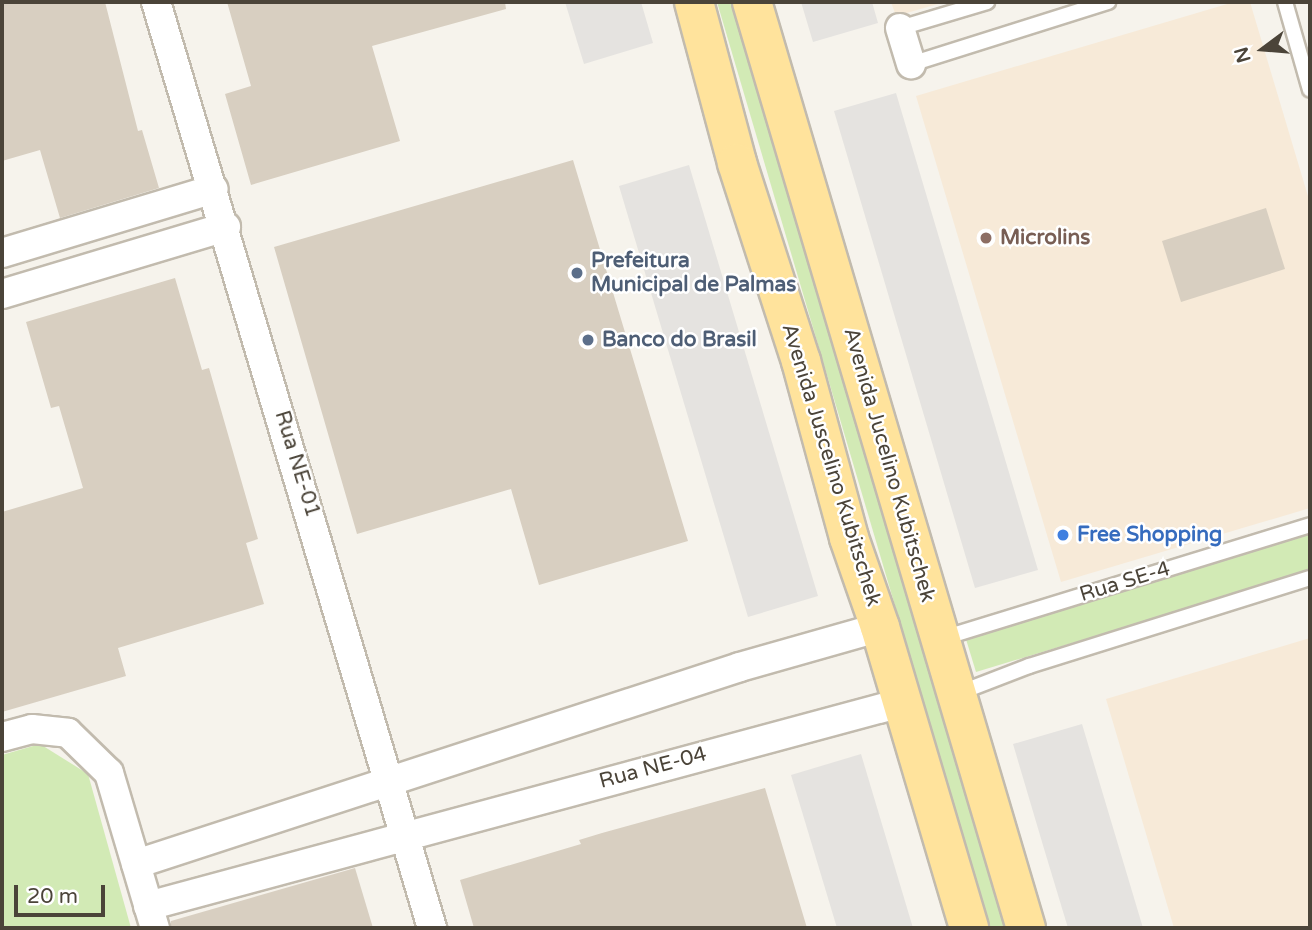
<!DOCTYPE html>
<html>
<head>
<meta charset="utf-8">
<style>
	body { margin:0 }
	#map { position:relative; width:1312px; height:930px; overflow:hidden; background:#f6f3ec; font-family:"Varela Round",sans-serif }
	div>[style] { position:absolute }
	.commercial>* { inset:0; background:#f7ead8 }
	.green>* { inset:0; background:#d2eab5 }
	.parking>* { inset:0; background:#e5e3e0 }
	.building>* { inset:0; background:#d8cfc1 }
	.roads { filter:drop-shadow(2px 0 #c2bbae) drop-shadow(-2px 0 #c2bbae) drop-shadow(0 2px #c2bbae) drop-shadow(0 -2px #c2bbae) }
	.lane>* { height:14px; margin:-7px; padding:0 7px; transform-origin:7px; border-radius:7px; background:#fff }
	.street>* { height:28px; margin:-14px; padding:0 14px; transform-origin:14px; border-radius:14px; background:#fff }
	.primary>* { height:38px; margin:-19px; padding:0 19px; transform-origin:19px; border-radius:19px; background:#ffe39c }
	.dots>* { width:19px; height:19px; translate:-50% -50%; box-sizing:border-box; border:4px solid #fff; border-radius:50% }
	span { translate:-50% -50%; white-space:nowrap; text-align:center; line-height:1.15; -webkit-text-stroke:5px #fff; paint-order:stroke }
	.education-label { font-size:21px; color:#785e54; font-weight:700 }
	.left { translate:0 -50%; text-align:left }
	.service-label { font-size:21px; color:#4e5e75; font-weight:700 }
	.street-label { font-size:21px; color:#4b4439 }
	.shop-label { font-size:21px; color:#366cbe; font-weight:700 }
	.frame { position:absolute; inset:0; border:4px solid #4b4439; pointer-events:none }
	.north { position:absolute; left:1228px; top:14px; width:70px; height:70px; -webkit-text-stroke:5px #fff; paint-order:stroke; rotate:254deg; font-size:19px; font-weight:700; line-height:28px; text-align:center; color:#4b4439 }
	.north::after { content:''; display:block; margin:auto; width:24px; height:32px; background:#4b4439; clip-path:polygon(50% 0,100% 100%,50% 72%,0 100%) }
	.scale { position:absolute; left:14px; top:885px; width:91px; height:32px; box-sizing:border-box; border:4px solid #4b4439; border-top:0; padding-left:9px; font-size:21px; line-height:24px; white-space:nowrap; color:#4b4439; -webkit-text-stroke:5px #fff; paint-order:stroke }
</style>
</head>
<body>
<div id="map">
	<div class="commercial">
		<div style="clip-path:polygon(891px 2px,945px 2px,896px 16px)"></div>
		<div style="clip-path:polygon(1234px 2px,1250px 2px,1310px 203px,1310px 508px,1061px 582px,916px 96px)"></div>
		<div style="clip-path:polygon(1310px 638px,1310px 928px,1174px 928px,1106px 699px)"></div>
	</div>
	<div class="green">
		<div style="clip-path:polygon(717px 2px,741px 2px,1015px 928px,990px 928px)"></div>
		<div style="clip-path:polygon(1310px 532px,1310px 571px,976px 672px,965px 636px)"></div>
		<div style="clip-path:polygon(40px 744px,88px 774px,131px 928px,2px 928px,2px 755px)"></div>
	</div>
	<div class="parking">
		<div style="clip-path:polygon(565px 2px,641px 2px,653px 43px,584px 64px)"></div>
		<div style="clip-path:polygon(801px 2px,872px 2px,878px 23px,813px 42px)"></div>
		<div style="clip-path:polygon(896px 93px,1038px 570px,975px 588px,834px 111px)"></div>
		<div style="clip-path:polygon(689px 165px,818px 596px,748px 617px,619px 186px)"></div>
		<div style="clip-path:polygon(1082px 724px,1143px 928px,1068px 928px,1045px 852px,1013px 744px)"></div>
		<div style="clip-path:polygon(861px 754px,913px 928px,837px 928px,791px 775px)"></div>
	</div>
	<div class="building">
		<div style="clip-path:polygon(2px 2px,105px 2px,138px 131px,142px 130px,159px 188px,60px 218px,40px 150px,2px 161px)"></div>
		<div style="clip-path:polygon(227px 2px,505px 2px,506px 9px,372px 46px,400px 141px,251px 185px,225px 94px,251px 86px)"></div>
		<div style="clip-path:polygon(573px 160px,688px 541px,539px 585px,511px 489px,357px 534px,274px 247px)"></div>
		<div style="clip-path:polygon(1266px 208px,1285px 269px,1181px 302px,1162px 241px)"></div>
		<div style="clip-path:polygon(175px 278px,202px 370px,209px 368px,258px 539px,246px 543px,264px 604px,118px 648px,126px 676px,2px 712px,2px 512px,83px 488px,59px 406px,51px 408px,26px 322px)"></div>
		<div style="clip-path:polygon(765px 788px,807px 928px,474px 928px,460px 880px,581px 844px,579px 840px,602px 833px)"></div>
		<div style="clip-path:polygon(355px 868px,373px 928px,171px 928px,171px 921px)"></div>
	</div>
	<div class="roads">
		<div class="lane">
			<div style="left:1285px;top:2px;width:91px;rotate:74.1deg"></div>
			<div style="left:900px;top:28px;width:91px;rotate:-16.6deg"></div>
			<div style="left:911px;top:64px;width:207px;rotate:-17.5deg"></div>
			<div style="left:940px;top:639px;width:387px;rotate:-17.1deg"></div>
			<div style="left:959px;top:693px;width:75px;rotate:-21.1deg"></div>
			<div style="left:1029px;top:666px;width:294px;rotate:-17.4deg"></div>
		</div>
		<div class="street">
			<div style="left:156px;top:2px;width:966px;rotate:73.4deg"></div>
			<div style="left:900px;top:28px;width:38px;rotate:73deg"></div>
			<div style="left:2px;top:253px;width:221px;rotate:-16.8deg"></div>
			<div style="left:2px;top:294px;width:234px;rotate:-16.7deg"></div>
			<div style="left:2px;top:737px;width:31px;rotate:-15deg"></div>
			<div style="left:32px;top:729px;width:36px;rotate:6deg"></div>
			<div style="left:68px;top:733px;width:57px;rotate:44.3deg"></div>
			<div style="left:109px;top:773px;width:162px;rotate:73.5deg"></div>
			<div style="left:136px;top:864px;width:635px;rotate:-18.06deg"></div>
			<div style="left:740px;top:667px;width:146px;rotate:-15.9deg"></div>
			<div style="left:148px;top:906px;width:780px;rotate:-15.09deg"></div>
		</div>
		<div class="primary">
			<div style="left:694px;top:2px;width:167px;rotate:75deg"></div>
			<div style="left:737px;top:163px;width:208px;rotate:72.1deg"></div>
			<div style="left:801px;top:361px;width:183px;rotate:74.8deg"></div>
			<div style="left:849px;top:538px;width:94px;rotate:70.8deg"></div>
			<div style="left:880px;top:627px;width:314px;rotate:73.5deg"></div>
			<div style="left:752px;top:2px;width:966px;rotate:73.52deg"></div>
		</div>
	</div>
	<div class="dots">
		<div style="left:986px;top:238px;background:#8d6e63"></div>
		<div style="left:577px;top:273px;background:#5c6f8a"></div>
		<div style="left:588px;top:340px;background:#5c6f8a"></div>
		<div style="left:1063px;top:535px;background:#3f7fe0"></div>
	</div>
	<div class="education-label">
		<span class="left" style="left:1000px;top:238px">Microlins</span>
	</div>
	<div class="service-label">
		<span class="left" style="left:591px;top:273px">Prefeitura<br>Municipal de Palmas</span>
		<span class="left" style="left:602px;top:340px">Banco do Brasil</span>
	</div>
	<div class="street-label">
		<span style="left:297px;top:464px;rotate:73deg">Rua NE-01</span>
		<span style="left:831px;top:465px;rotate:73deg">Avenida Juscelino Kubitschek</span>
		<span style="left:889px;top:465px;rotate:74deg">Avenida Jucelino Kubitschek</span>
		<span style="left:1125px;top:582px;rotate:-17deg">Rua SE-4</span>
		<span style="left:653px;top:768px;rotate:-15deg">Rua NE-04</span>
	</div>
	<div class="shop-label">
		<span class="left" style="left:1077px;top:535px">Free Shopping</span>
	</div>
	<div class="frame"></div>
	<div class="north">N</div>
	<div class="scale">20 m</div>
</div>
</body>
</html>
